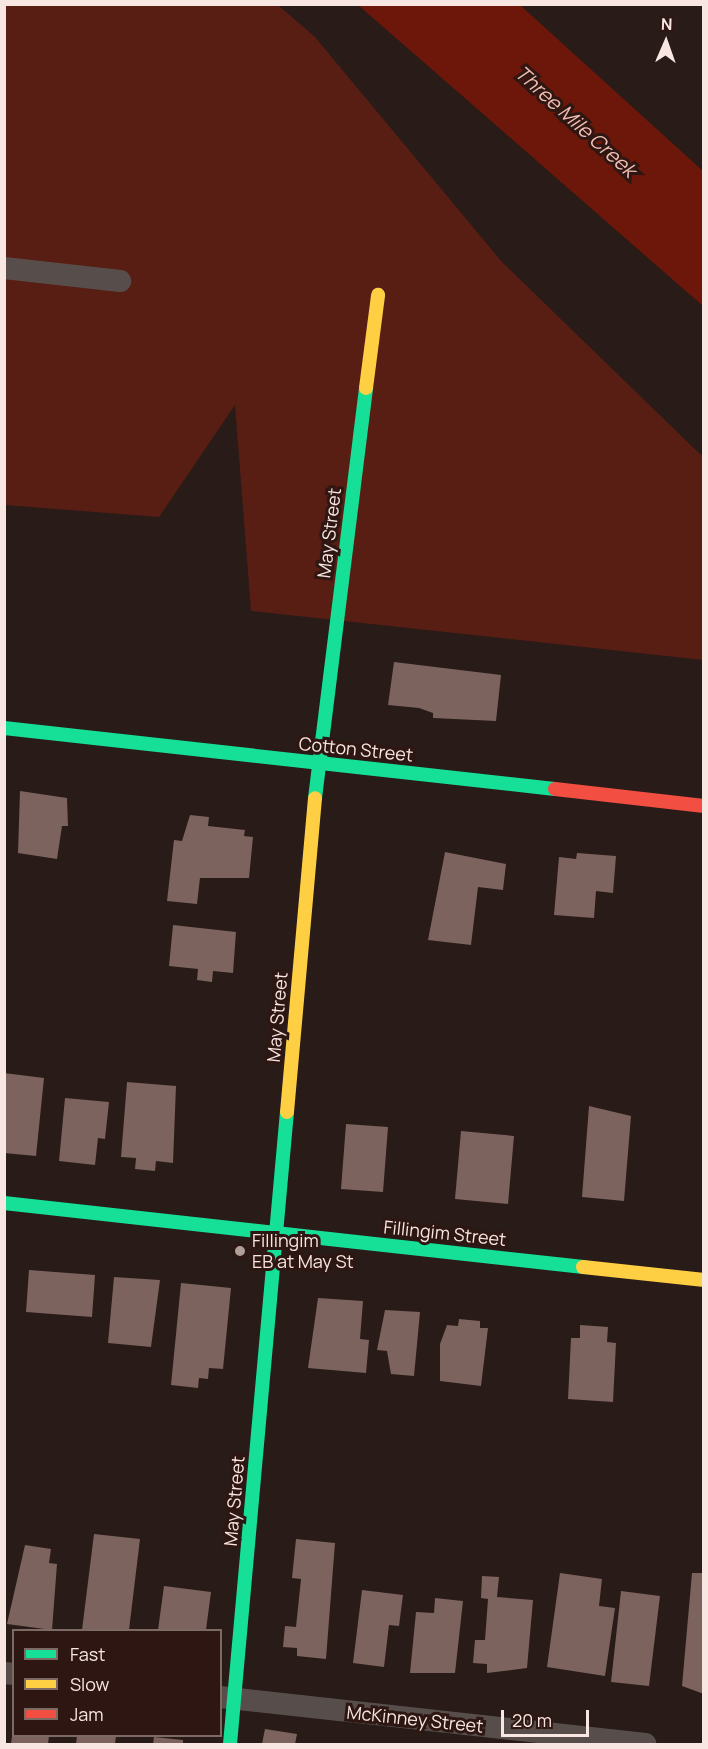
<!DOCTYPE html>
<html>
<head>
<meta charset="utf-8">
<style>
	body { margin:0 }
	#map { position:relative; width:708px; height:1749px; overflow:hidden; background:#281b18; font-family:Manrope,sans-serif }
	div>[style] { position:absolute }
	.green>* { inset:0; background:#581d13 }
	.water>* { inset:0; background:#6c1709 }
	.building>* { inset:0; background:#7c635e }
	.street>* { height:22px; margin:-11px; padding:0 11px; transform-origin:11px; border-radius:11px; background:#574e4b }
	.fast>* { height:14px; margin:-7px; padding:0 7px; transform-origin:7px; border-radius:7px; background:#16e098 }
	.slow>* { height:14px; margin:-7px; padding:0 7px; transform-origin:7px; border-radius:7px; background:#ffcf43 }
	.jam>* { height:14px; margin:-7px; padding:0 7px; transform-origin:7px; border-radius:7px; background:#f24e42 }
	.dots>* { width:16px; height:16px; translate:-50% -50%; box-sizing:border-box; border:3px solid #2e1712; border-radius:50% }
	span { translate:-50% -50%; white-space:nowrap; text-align:center; line-height:1.15; -webkit-text-stroke:6px #2e1712; paint-order:stroke }
	.street-label { font-size:18px; color:#f7e6e2 }
	.poi-label { font-size:18px; color:#f7e6e2 }
	.left { translate:0 -50%; text-align:left }
	.water-label { font-size:20px; color:#f1bdb2; font-style:italic }
	.frame { position:absolute; inset:0; border:6px solid #f7e6e2; pointer-events:none }
	.legend { position:absolute; left:12px; top:1629px; width:210px; height:108px; box-sizing:border-box; background:#2e1712; border:2px solid #7e6a65; margin:0; padding:8px 10px; list-style:none; font-size:18px; color:#f7e6e2 }
	.legend li { display:flex; align-items:center; gap:12px; height:30px }
	.legend b { width:30px; border:2px solid #7e6a65 }
	.north { position:absolute; left:636px; top:12px; width:60px; height:60px; -webkit-text-stroke:4px #2e1712; paint-order:stroke; rotate:2deg; font-size:16px; font-weight:700; line-height:24px; text-align:center; color:#f7e6e2 }
	.north::after { content:''; display:block; margin:auto; width:21px; height:27px; background:#f7e6e2; clip-path:polygon(50% 0,100% 100%,50% 72%,0 100%) }
	.scale { position:absolute; left:501px; top:1710px; width:88px; height:27px; box-sizing:border-box; border:3px solid #f7e6e2; border-top:0; padding-left:8px; font-size:18px; line-height:21px; white-space:nowrap; color:#f7e6e2; -webkit-text-stroke:4px #2e1712; paint-order:stroke }
</style>
</head>
<body>
<div id="map">
	<div class="green">
		<div style="clip-path:polygon(4px 5px,278px 5px,315px 37px,502px 262px,703px 457px,703px 660px,251px 611px,235px 405px,159px 517px,5px 505px)"></div>
	</div>
	<div class="water">
		<div style="clip-path:polygon(358px 5px,520px 5px,703px 171px,703px 306px)"></div>
	</div>
	<div class="building">
		<div style="clip-path:polygon(394px 662px,501px 675px,496px 721px,433px 718px,433px 713px,419px 708px,388px 705px)"></div>
		<div style="clip-path:polygon(20px 791px,67px 798px,68px 826px,62px 826px,57px 859px,18px 853px)"></div>
		<div style="clip-path:polygon(190px 815px,209px 817px,208px 826px,245px 830px,244px 836px,253px 837px,249px 878px,200px 878px,197px 904px,167px 901px,174px 840px,182px 841px)"></div>
		<div style="clip-path:polygon(445px 852px,506px 864px,503px 890px,478px 887px,471px 945px,428px 940px)"></div>
		<div style="clip-path:polygon(577px 853px,616px 856px,613px 893px,596px 891px,594px 918px,554px 915px,559px 857px,576px 859px)"></div>
		<div style="clip-path:polygon(173px 925px,236px 932px,233px 973px,213px 971px,212px 982px,197px 980px,198px 969px,169px 966px)"></div>
		<div style="clip-path:polygon(4px 1073px,44px 1078px,36px 1156px,4px 1153px)"></div>
		<div style="clip-path:polygon(127px 1082px,176px 1086px,173px 1163px,156px 1161px,155px 1171px,135px 1169px,136px 1158px,121px 1157px)"></div>
		<div style="clip-path:polygon(65px 1098px,109px 1102px,105px 1139px,98px 1138px,95px 1165px,59px 1161px)"></div>
		<div style="clip-path:polygon(589px 1106px,631px 1116px,624px 1201px,582px 1197px)"></div>
		<div style="clip-path:polygon(346px 1124px,388px 1127px,383px 1192px,341px 1189px)"></div>
		<div style="clip-path:polygon(461px 1131px,514px 1136px,508px 1204px,455px 1199px)"></div>
		<div style="clip-path:polygon(29px 1270px,95px 1275px,92px 1317px,26px 1312px)"></div>
		<div style="clip-path:polygon(114px 1277px,160px 1280px,151px 1347px,108px 1343px)"></div>
		<div style="clip-path:polygon(181px 1283px,231px 1288px,223px 1369px,209px 1368px,208px 1379px,199px 1378px,198px 1388px,171px 1385px)"></div>
		<div style="clip-path:polygon(318px 1298px,363px 1301px,360px 1339px,369px 1340px,366px 1373px,308px 1368px)"></div>
		<div style="clip-path:polygon(385px 1310px,420px 1312px,414px 1376px,391px 1374px,387px 1351px,377px 1350px)"></div>
		<div style="clip-path:polygon(459px 1319px,480px 1321px,480px 1328px,488px 1328px,481px 1386px,440px 1381px,440px 1344px,447px 1325px,458px 1326px)"></div>
		<div style="clip-path:polygon(580px 1325px,608px 1327px,607px 1342px,616px 1343px,613px 1402px,568px 1399px,571px 1338px,580px 1338px)"></div>
		<div style="clip-path:polygon(94px 1534px,140px 1539px,129px 1630px,82px 1630px)"></div>
		<div style="clip-path:polygon(296px 1539px,335px 1543px,326px 1659px,297px 1656px,297px 1648px,283px 1647px,285px 1626px,296px 1627px,301px 1579px,292px 1578px)"></div>
		<div style="clip-path:polygon(25px 1545px,51px 1549px,49px 1563px,57px 1564px,52px 1630px,7px 1624px)"></div>
		<div style="clip-path:polygon(560px 1573px,602px 1579px,599px 1606px,615px 1608px,605px 1676px,547px 1667px)"></div>
		<div style="clip-path:polygon(692px 1573px,704px 1573px,704px 1694px,682px 1686px)"></div>
		<div style="clip-path:polygon(482px 1576px,499px 1577px,497px 1597px,533px 1600px,527px 1668px,487px 1673px,487px 1664px,473px 1663px,475px 1640px,485px 1640px,488px 1599px,481px 1598px)"></div>
		<div style="clip-path:polygon(164px 1586px,211px 1592px,206px 1630px,158px 1630px)"></div>
		<div style="clip-path:polygon(362px 1590px,403px 1595px,399px 1626px,389px 1625px,384px 1667px,353px 1663px)"></div>
		<div style="clip-path:polygon(621px 1591px,660px 1596px,649px 1686px,611px 1682px)"></div>
		<div style="clip-path:polygon(435px 1598px,463px 1601px,455px 1673px,410px 1673px,416px 1612px,434px 1613px)"></div>
		<div style="clip-path:polygon(265px 1729px,297px 1734px,295px 1744px,262px 1744px)"></div>
		<div style="clip-path:polygon(12px 1736px,49px 1736px,48px 1744px,11px 1744px)"></div>
		<div style="clip-path:polygon(77px 1736px,116px 1736px,115px 1744px,76px 1744px)"></div>
		<div style="clip-path:polygon(154px 1737px,183px 1740px,183px 1744px,153px 1744px)"></div>
	</div>
	<div class="street">
		<div style="left:4px;top:268px;width:117px;rotate:6.4deg"></div>
		<div style="left:4px;top:1673px;width:10px;rotate:6deg"></div>
		<div style="left:220px;top:1697px;width:428px;rotate:6.3deg"></div>
	</div>
	<div class="fast">
		<div style="left:4px;top:728px;width:554px;rotate:6.32deg"></div>
		<div style="left:315px;top:798px;width:413px;rotate:-82.9deg"></div>
		<div style="left:4px;top:1203px;width:583px;rotate:6.31deg"></div>
		<div style="left:230px;top:1744px;width:635px;rotate:-84.85deg"></div>
	</div>
	<div class="slow">
		<div style="left:366px;top:388px;width:94px;rotate:-82.6deg"></div>
		<div style="left:287px;top:1112px;width:315px;rotate:-84.9deg"></div>
		<div style="left:583px;top:1267px;width:122px;rotate:6.1deg"></div>
	</div>
	<div class="jam">
		<div style="left:555px;top:789px;width:150px;rotate:6.5deg"></div>
	</div>
	<div class="dots">
		<div style="left:240px;top:1251px;background:#af9f9b"></div>
	</div>
	<div class="street-label">
		<span style="left:329px;top:533px;rotate:-83deg">May Street</span>
		<span style="left:356px;top:749px;rotate:6deg">Cotton Street</span>
		<span style="left:277px;top:1017px;rotate:-85deg">May Street</span>
		<span style="left:445px;top:1233px;rotate:6deg">Fillingim Street</span>
		<span style="left:234px;top:1501px;rotate:-85deg">May Street</span>
		<span style="left:415px;top:1719px;rotate:6deg">McKinney Street</span>
	</div>
	<div class="poi-label">
		<span class="left" style="left:252px;top:1251px">Fillingim<br>EB at May St</span>
	</div>
	<div class="water-label">
		<span style="left:576px;top:121px;rotate:42deg">Three Mile Creek</span>
	</div>
	<div class="frame"></div>
	<ul class="legend">
	<li><b style="height:8px;background:#16e098"></b>Fast</li>
	<li><b style="height:8px;background:#ffcf43"></b>Slow</li>
	<li><b style="height:8px;background:#f24e42"></b>Jam</li>
	</ul>
	<div class="north">N</div>
	<div class="scale">20 m</div>
</div>
</body>
</html>
